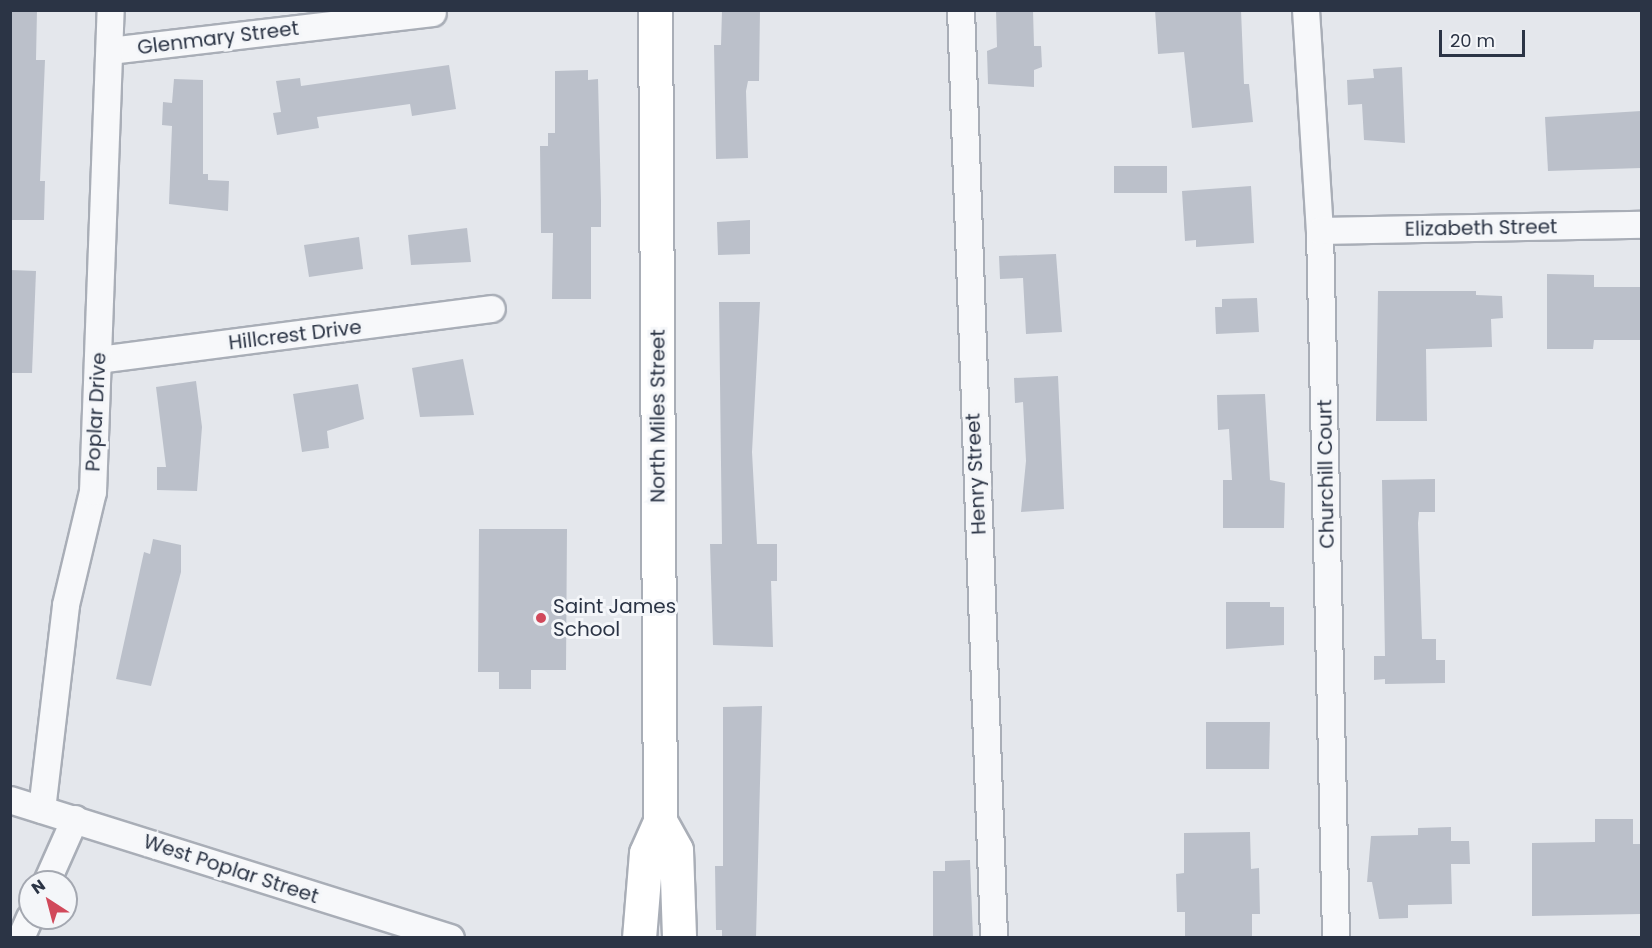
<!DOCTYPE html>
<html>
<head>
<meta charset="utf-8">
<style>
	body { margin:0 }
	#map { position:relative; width:1652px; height:948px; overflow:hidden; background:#e4e7ec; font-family:Poppins,sans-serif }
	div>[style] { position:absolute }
	.building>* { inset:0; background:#bbc0ca }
	.roads { filter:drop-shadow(2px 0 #a9aeb7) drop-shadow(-2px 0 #a9aeb7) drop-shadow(0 2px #a9aeb7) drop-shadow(0 -2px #a9aeb7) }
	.street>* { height:26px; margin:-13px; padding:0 13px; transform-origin:13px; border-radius:13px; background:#f7f8fa }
	.secondary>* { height:33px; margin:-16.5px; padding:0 16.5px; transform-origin:16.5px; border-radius:16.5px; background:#fff }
	.dots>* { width:16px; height:16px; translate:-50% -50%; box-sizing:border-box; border:3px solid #f4f6f9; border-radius:50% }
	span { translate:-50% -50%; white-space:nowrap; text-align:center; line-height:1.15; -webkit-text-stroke:6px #f4f6f9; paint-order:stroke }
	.street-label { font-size:20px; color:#2b3445 }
	.poi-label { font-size:20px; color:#2b3445 }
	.left { translate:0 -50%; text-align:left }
	.frame { position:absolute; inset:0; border:12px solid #2b3445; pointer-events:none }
	.north { position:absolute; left:18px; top:870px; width:60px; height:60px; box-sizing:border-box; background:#f4f6f9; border:2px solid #a4a8b1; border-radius:50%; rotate:324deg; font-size:16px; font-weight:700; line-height:24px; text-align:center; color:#2b3445 }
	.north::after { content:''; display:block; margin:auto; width:21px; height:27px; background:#d1495b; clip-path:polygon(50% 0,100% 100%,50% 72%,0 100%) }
	.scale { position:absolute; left:1439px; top:30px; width:86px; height:27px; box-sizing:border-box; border:3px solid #2b3445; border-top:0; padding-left:8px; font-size:18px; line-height:21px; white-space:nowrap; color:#2b3445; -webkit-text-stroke:4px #f4f6f9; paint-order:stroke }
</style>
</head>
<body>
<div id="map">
	<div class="building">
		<div style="clip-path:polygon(10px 10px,37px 10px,36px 60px,45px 60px,40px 181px,45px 181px,44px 220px,10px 220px)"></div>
		<div style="clip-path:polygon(722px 10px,760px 10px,759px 81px,748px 81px,746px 91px,748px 158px,716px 159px,714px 45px,721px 45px)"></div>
		<div style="clip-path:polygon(996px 10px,1033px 10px,1034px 46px,1041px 46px,1042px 67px,1034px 70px,1034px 87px,988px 84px,987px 51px,997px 47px)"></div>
		<div style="clip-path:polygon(1155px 10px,1241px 10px,1244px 84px,1249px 84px,1253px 122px,1192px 128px,1184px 52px,1158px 54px)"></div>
		<div style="clip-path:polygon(449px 65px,456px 109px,412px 116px,410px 104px,317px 117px,319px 128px,277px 135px,273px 113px,281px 112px,276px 81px,300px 78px,301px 86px)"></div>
		<div style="clip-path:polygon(1402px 67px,1405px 143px,1364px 140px,1362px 104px,1348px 105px,1347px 80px,1374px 78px,1373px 69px)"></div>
		<div style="clip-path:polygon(588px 70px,588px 80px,598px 79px,601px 201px,601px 227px,591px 227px,591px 299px,552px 299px,553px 233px,541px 233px,540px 146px,548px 146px,548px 133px,555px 133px,555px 71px)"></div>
		<div style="clip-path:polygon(174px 79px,203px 80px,203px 174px,208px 174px,208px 180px,229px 181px,228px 211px,169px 204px,172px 126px,162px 125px,163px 102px,172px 103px)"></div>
		<div style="clip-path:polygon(1641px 111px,1641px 168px,1548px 171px,1545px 117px)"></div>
		<div style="clip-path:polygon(1114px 166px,1167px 166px,1167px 193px,1114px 193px)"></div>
		<div style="clip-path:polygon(1251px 186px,1254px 243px,1196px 247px,1196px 240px,1185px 241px,1182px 191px)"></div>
		<div style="clip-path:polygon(750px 220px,750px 254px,718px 255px,717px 222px)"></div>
		<div style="clip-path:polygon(467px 228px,471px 262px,411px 265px,408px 235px)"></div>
		<div style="clip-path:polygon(359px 237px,363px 269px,309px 277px,304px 245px)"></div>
		<div style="clip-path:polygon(1056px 254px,1062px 332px,1026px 334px,1023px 278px,1000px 279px,999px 256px)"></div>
		<div style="clip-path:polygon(10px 270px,36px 271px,32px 373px,10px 373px)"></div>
		<div style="clip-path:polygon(1547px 274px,1594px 275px,1594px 287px,1641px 287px,1641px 340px,1594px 340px,1593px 349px,1547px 349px)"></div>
		<div style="clip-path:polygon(1378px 291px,1476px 291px,1476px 295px,1502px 296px,1503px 318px,1491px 319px,1492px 347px,1426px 349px,1427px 421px,1376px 421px)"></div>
		<div style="clip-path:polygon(1257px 298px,1259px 332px,1216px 334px,1215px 307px,1222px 307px,1222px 299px)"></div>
		<div style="clip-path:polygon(719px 302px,760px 302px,752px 452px,757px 544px,777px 544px,777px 581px,771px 581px,773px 647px,713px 645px,710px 544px,722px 544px)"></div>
		<div style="clip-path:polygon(463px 359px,474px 415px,420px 417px,412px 368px)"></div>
		<div style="clip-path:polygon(1058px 376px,1064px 509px,1021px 512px,1026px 461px,1023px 402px,1015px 403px,1014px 378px)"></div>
		<div style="clip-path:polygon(196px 381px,202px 427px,197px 491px,157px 490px,157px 467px,166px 467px,156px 387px)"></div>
		<div style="clip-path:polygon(358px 384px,364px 419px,327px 431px,329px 448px,302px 452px,293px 394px)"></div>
		<div style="clip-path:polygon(1265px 394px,1270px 480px,1285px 483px,1284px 528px,1223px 528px,1223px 480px,1232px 480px,1229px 429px,1218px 430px,1217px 395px)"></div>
		<div style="clip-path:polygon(1435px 479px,1435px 512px,1419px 512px,1418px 523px,1422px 639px,1436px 639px,1436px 660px,1445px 660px,1445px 683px,1385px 684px,1385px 679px,1374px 680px,1374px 656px,1385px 656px,1382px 480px)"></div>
		<div style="clip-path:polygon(479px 529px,567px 529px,566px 670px,531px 670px,531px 689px,499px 689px,499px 672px,478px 672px)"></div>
		<div style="clip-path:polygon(153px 539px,181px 545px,181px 572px,151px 686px,116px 679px,144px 552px,150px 554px)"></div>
		<div style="clip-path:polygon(1226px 602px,1270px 602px,1270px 607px,1284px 607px,1284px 645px,1226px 649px)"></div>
		<div style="clip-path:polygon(762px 706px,756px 938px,722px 938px,722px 930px,716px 930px,715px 866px,723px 866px,723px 707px)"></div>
		<div style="clip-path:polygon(1206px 722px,1270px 722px,1269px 769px,1206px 769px)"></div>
		<div style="clip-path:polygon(1595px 819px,1633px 819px,1633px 844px,1641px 844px,1641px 914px,1532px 916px,1532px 843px,1595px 842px)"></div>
		<div style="clip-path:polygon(1451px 827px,1451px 841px,1469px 841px,1470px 864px,1451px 864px,1452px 904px,1408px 905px,1408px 918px,1379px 919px,1372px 882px,1367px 882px,1371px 836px,1418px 835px,1418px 828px)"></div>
		<div style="clip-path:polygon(1250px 832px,1251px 869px,1259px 868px,1260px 914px,1252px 914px,1252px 938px,1185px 938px,1185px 912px,1177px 912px,1176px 874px,1184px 873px,1184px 833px)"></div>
		<div style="clip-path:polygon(970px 860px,973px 938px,933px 938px,933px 871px,945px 871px,945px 861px)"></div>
	</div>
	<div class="roads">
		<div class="street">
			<div style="left:961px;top:10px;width:929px;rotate:87.96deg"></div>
			<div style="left:1306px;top:10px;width:221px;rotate:86.4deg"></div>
			<div style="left:1320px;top:231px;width:707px;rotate:88.7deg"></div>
			<div style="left:110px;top:51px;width:325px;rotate:-6.7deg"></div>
			<div style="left:1320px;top:231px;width:322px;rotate:-1.1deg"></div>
			<div style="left:99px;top:360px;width:396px;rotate:-7.4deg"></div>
			<div style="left:10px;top:800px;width:462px;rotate:17.4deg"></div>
			<div style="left:42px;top:810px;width:206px;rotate:-83.3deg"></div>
			<div style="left:66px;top:605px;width:116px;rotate:-76.6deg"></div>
			<div style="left:93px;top:492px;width:482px;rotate:-87.9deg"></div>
			<div style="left:47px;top:882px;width:69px;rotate:-66deg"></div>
			<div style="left:21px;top:938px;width:22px;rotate:-66deg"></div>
		</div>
		<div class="secondary">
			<div style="left:660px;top:821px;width:33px;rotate:61deg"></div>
			<div style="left:676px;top:850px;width:88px;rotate:88deg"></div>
			<div style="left:639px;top:938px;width:85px;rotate:-85.3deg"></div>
			<div style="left:646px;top:853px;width:35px;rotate:-66deg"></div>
			<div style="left:660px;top:821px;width:811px;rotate:-90.35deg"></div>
		</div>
	</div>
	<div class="dots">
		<div style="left:541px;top:618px;background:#d1495b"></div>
	</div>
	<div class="street-label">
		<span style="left:218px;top:38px;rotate:-7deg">Glenmary Street</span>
		<span style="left:1481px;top:228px;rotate:-1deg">Elizabeth Street</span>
		<span style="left:295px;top:335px;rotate:-7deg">Hillcrest Drive</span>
		<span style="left:96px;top:412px;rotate:-87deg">Poplar Drive</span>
		<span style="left:658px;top:416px;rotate:-90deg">North Miles Street</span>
		<span style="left:976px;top:474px;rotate:-93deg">Henry Street</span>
		<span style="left:1326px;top:474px;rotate:-91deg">Churchill Court</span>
		<span style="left:231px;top:869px;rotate:18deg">West Poplar Street</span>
	</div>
	<div class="poi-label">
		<span class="left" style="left:553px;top:618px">Saint James<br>School</span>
	</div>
	<div class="frame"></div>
	<div class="north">N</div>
	<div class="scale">20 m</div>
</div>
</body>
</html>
